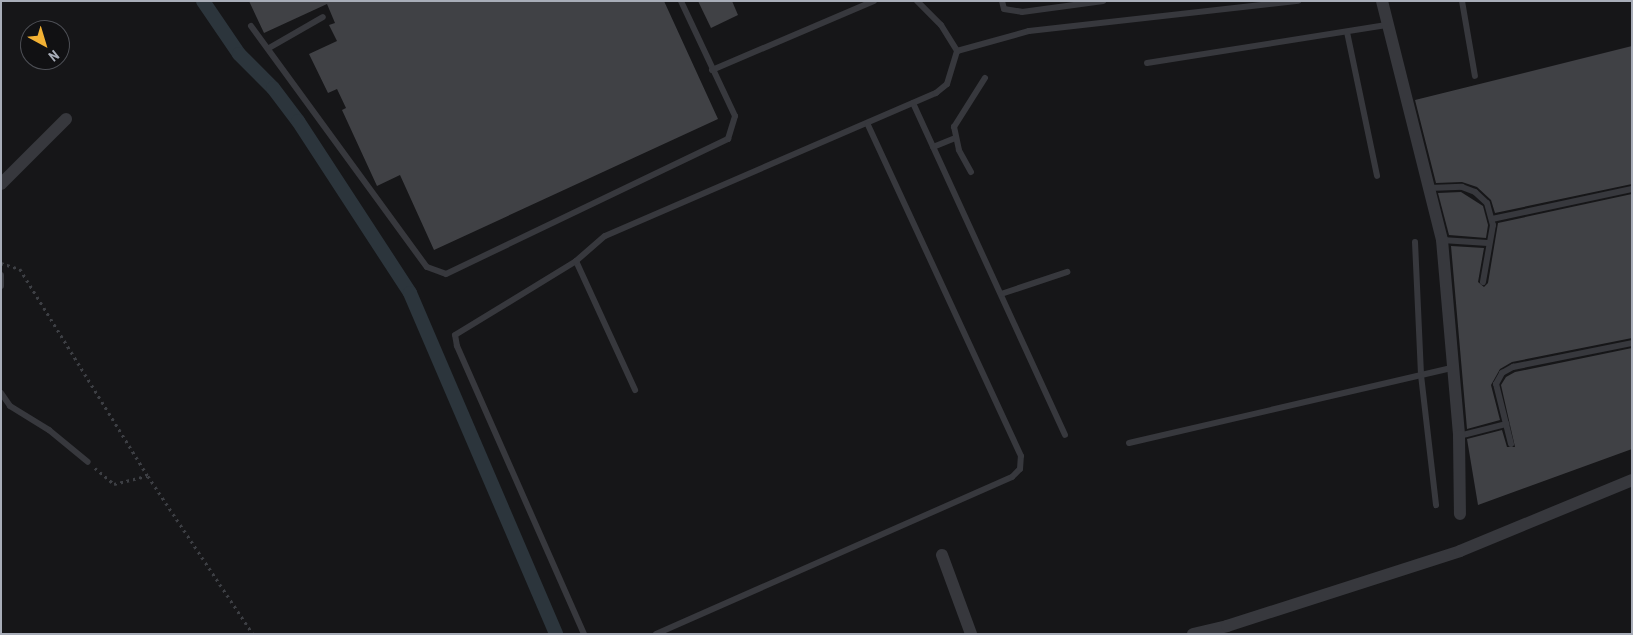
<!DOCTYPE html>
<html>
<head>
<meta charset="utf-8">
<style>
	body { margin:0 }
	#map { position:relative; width:1633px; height:635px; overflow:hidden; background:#161618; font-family:"Roboto Condensed",sans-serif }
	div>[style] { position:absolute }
	.canal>* { height:14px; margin:-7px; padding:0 7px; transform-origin:7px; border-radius:7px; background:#2c353c }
	.building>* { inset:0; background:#404145 }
	.path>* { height:2.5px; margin-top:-1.25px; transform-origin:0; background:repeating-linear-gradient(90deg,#3d3f44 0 2.5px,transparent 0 6.5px) }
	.service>* { height:6px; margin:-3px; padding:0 3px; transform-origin:3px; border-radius:3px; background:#37383d }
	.minor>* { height:12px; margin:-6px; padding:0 6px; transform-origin:6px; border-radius:6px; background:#37383d }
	span { translate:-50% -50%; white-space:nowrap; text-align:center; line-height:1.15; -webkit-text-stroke:4.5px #111113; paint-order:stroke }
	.frame { position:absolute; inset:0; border:2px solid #a8adb8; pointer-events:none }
	.north { position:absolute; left:20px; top:20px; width:50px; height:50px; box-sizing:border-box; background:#111113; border:1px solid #4d4f55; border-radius:50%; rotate:141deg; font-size:14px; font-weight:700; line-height:20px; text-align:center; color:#a8adb8 }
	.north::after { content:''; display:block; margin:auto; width:18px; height:22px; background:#f2b134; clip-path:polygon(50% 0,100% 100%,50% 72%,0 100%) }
</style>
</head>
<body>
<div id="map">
	<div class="canal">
		<div style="left:203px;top:1px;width:64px;rotate:55.8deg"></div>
		<div style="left:239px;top:54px;width:48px;rotate:45deg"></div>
		<div style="left:273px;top:88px;width:41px;rotate:52.9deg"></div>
		<div style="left:298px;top:121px;width:205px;rotate:56.9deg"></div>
		<div style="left:410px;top:293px;width:371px;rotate:66.8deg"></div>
	</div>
	<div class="building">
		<div style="clip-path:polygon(249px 1px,664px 1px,718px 119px,434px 250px,400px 175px,377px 186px,342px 110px,346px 108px,337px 89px,328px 93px,309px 54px,337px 41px,329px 25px,335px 23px,327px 4px,264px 33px)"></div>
		<div style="clip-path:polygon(698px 1px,732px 1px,738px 15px,711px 28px)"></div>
		<div style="clip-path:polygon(1632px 46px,1632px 184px,1495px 213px,1491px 200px,1477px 187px,1462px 182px,1436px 183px,1415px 100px)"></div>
		<div style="clip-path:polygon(1461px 192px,1483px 206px,1488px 225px,1486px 238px,1449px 235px,1438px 193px)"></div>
		<div style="clip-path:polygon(1632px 194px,1632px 338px,1512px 362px,1500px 369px,1491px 385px,1500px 420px,1467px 429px,1451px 246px,1484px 248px,1478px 282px,1484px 287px,1488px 283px,1498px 223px)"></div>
		<div style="clip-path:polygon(1632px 348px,1632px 449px,1478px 505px,1467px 439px,1502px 430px,1507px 447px,1515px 447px,1501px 385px,1506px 377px,1515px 372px)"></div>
	</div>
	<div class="path">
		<div style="left:1px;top:263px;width:20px;rotate:18deg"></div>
		<div style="left:20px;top:269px;width:243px;rotate:58.3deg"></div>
		<div style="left:148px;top:476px;width:190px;rotate:56.4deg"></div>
		<div style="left:95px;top:468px;width:25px;rotate:40deg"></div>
		<div style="left:114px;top:484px;width:34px;rotate:-14deg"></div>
	</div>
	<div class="service">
		<div style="left:917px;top:1px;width:34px;rotate:45deg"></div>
		<div style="left:941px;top:25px;width:31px;rotate:58deg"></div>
		<div style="left:957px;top:51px;width:75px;rotate:-15.5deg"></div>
		<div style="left:1029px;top:31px;width:271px;rotate:-6.4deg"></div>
		<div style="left:1002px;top:1px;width:8px;rotate:76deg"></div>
		<div style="left:1004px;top:9px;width:18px;rotate:9deg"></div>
		<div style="left:1022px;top:12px;width:82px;rotate:-7.7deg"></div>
		<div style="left:1462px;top:1px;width:76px;rotate:80.2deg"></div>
		<div style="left:251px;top:26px;width:298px;rotate:53.9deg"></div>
		<div style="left:427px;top:267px;width:20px;rotate:20deg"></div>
		<div style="left:446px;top:274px;width:313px;rotate:-25.6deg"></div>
		<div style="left:728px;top:139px;width:24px;rotate:-73deg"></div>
		<div style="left:735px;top:116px;width:127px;rotate:-115.2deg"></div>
		<div style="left:1347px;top:32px;width:147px;rotate:78.2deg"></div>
		<div style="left:269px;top:48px;width:62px;rotate:-29.9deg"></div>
		<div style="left:1147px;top:63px;width:244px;rotate:-9deg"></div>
		<div style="left:712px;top:70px;width:176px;rotate:-23.1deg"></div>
		<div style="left:913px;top:103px;width:365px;rotate:65.4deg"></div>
		<div style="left:933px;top:147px;width:24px;rotate:-22deg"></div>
		<div style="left:971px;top:172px;width:25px;rotate:-119deg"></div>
		<div style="left:959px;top:150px;width:24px;rotate:-102deg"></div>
		<div style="left:954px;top:127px;width:58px;rotate:-57.7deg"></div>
		<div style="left:1429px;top:188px;width:33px;rotate:-2deg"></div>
		<div style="left:1462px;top:187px;width:14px;rotate:21deg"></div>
		<div style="left:1475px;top:192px;width:16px;rotate:43deg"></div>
		<div style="left:1487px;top:203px;width:23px;rotate:75deg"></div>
		<div style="left:1493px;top:225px;width:58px;rotate:100deg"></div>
		<div style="left:1492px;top:219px;width:143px;rotate:-12.1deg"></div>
		<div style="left:1442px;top:240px;width:46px;rotate:3.7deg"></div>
		<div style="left:1415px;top:242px;width:133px;rotate:87.4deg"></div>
		<div style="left:1421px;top:375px;width:131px;rotate:83.4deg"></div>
		<div style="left:576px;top:261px;width:142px;rotate:65.4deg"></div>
		<div style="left:1px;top:275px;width:11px;rotate:90deg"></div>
		<div style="left:1001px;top:294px;width:70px;rotate:-18.4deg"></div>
		<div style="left:1px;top:393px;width:16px;rotate:55deg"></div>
		<div style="left:10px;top:406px;width:46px;rotate:31.6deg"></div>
		<div style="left:49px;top:430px;width:50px;rotate:39.4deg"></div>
		<div style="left:1459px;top:436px;width:49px;rotate:-14.3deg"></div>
		<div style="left:1129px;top:443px;width:331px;rotate:-13.1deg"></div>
		<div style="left:1511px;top:444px;width:62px;rotate:-104deg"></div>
		<div style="left:1496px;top:384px;width:13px;rotate:-61deg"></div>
		<div style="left:1502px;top:373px;width:13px;rotate:-29deg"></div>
		<div style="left:1513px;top:367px;width:121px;rotate:-11.4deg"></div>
		<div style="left:584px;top:634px;width:315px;rotate:-113.8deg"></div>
		<div style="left:457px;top:346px;width:11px;rotate:-100deg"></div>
		<div style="left:455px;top:335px;width:142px;rotate:-31.4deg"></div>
		<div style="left:576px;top:261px;width:38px;rotate:-41deg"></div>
		<div style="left:605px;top:236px;width:361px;rotate:-23.4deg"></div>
		<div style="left:936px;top:93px;width:14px;rotate:-39deg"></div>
		<div style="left:947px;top:84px;width:34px;rotate:-73deg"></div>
		<div style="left:656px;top:634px;width:389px;rotate:-23.8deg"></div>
		<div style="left:1012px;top:477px;width:11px;rotate:-45deg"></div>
		<div style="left:1020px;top:469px;width:13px;rotate:-86deg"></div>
		<div style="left:1021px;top:456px;width:365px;rotate:-114.8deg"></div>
	</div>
	<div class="minor">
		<div style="left:1382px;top:1px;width:246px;rotate:75.9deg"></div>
		<div style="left:1442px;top:240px;width:197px;rotate:85deg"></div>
		<div style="left:1459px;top:436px;width:78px;rotate:89.3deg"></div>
		<div style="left:1px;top:184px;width:92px;rotate:-45deg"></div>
		<div style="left:942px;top:555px;width:84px;rotate:69.8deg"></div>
		<div style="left:1193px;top:634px;width:35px;rotate:-13deg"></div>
		<div style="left:1227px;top:626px;width:245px;rotate:-17.8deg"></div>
		<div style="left:1460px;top:551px;width:186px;rotate:-22.4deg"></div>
	</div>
	<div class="frame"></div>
	<div class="north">N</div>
</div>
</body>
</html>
